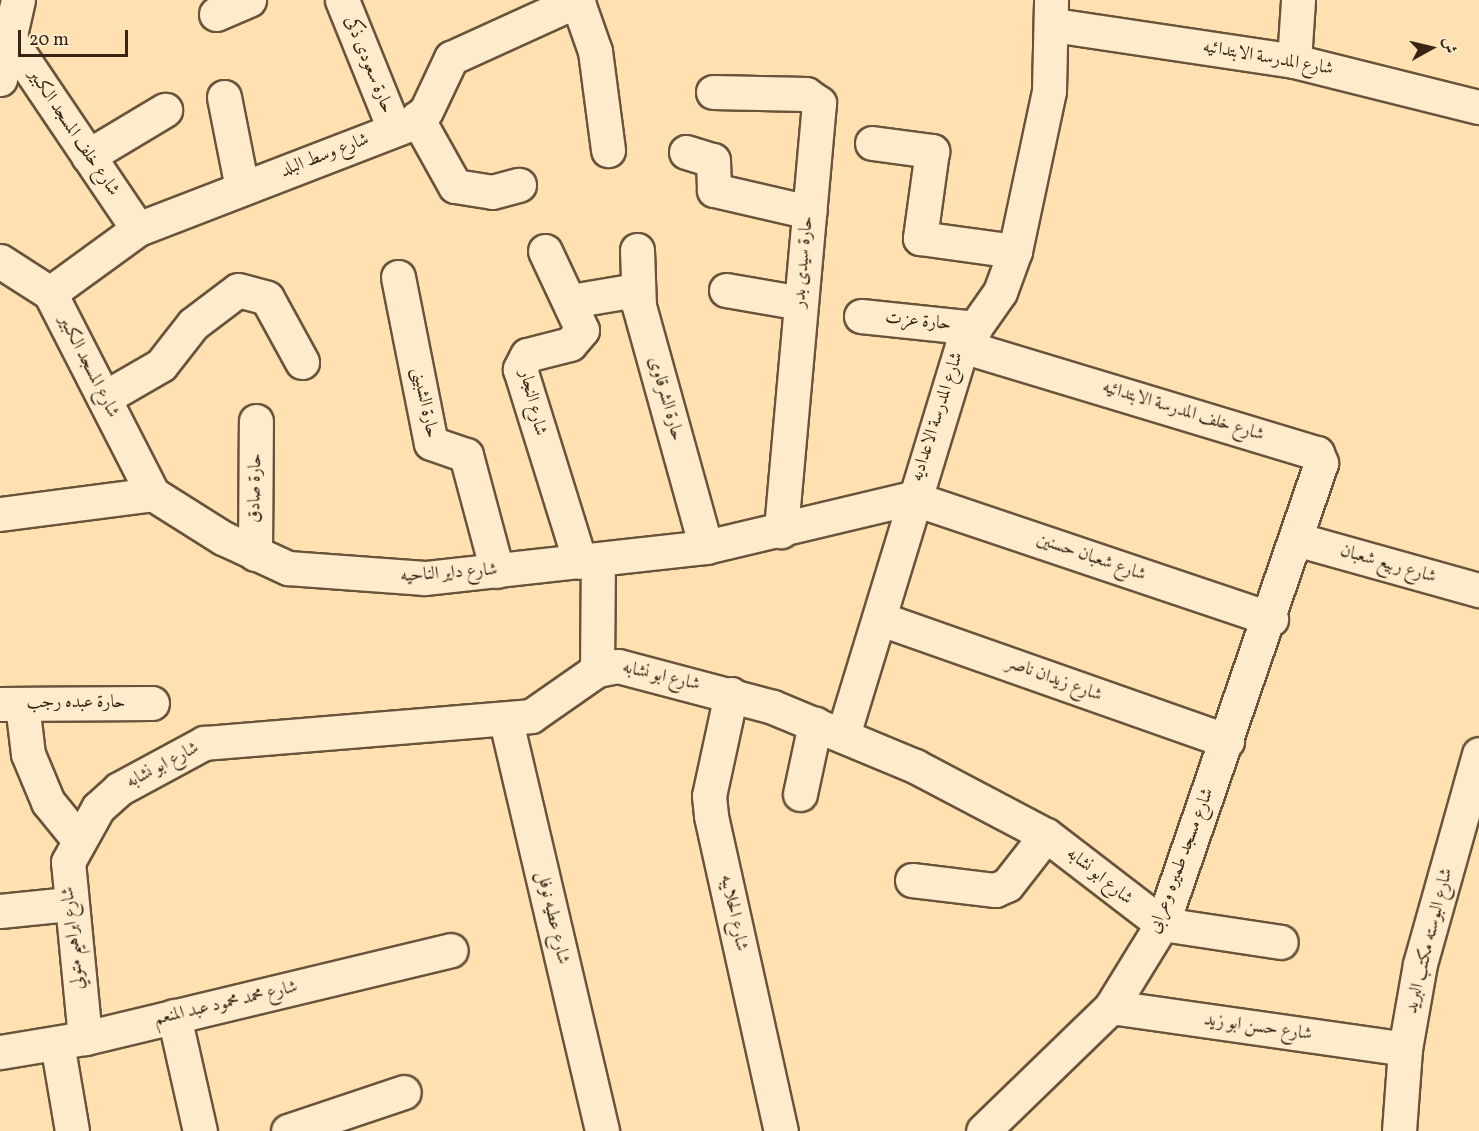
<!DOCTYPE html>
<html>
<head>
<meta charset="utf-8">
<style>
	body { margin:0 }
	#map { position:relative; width:1479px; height:1131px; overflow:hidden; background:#fee0b1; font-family:Vollkorn,Amiri,serif }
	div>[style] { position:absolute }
	.roads { filter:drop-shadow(2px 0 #69533b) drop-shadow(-2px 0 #69533b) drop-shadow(0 2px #69533b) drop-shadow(0 -2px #69533b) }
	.street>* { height:33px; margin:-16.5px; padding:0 16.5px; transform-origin:16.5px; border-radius:16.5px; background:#feebcc }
	.secondary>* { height:33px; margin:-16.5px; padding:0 16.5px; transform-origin:16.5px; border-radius:16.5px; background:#feebcc }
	span { translate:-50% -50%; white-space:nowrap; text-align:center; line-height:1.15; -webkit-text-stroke:4.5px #feebcc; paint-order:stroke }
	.street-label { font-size:18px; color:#372414 }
	.north { position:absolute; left:1401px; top:18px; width:60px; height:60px; -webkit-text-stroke:4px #feebcc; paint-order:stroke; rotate:82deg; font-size:16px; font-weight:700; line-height:24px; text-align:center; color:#372414 }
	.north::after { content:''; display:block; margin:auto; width:21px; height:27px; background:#372414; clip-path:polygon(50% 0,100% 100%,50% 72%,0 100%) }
	.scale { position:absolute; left:18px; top:30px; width:110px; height:27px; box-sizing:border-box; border:3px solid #372414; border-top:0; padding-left:8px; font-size:18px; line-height:21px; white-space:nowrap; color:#372414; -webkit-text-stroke:4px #feebcc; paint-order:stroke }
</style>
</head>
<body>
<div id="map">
	<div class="roads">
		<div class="street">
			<div style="left:342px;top:0;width:139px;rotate:68deg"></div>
			<div style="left:577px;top:0;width:54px;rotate:70.6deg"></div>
			<div style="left:595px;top:51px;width:100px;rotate:82.5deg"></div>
			<div style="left:216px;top:14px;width:36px;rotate:-23deg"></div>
			<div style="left:1054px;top:25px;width:243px;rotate:8.5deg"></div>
			<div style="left:1294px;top:61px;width:191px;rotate:14deg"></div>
			<div style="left:9px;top:38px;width:230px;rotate:56deg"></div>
			<div style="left:1294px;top:61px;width:61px;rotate:-86.2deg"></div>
			<div style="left:713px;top:92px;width:93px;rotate:1.2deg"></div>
			<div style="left:806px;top:94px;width:16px;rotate:35deg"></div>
			<div style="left:819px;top:103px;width:430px;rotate:95.1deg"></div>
			<div style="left:224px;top:97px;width:93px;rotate:78.8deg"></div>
			<div style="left:417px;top:118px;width:78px;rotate:60.8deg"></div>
			<div style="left:455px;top:186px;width:37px;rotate:9deg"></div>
			<div style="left:492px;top:192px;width:28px;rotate:-15deg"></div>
			<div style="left:872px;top:143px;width:61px;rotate:7.6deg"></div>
			<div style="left:932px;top:151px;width:88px;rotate:97.9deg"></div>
			<div style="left:920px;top:238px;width:96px;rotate:7.8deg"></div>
			<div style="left:686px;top:152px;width:28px;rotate:17deg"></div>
			<div style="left:713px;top:160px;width:30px;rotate:88deg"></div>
			<div style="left:714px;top:190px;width:98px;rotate:13deg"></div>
			<div style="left:88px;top:156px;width:90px;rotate:-30.9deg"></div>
			<div style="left:637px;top:250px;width:56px;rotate:88deg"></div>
			<div style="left:639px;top:306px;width:250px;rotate:74.5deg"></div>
			<div style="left:545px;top:251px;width:87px;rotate:64.9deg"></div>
			<div style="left:582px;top:330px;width:18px;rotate:131deg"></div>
			<div style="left:570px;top:344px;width:44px;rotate:165.7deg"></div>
			<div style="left:527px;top:355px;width:16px;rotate:117deg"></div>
			<div style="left:520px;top:369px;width:202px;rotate:72.7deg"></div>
			<div style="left:0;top:261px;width:59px;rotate:32.6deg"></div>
			<div style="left:50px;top:293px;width:226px;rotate:62.9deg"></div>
			<div style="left:398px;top:277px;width:169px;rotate:78.8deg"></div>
			<div style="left:431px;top:443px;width:37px;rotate:19deg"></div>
			<div style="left:466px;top:455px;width:120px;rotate:75deg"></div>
			<div style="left:726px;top:290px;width:76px;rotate:9.8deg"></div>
			<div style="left:50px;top:293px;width:109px;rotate:-36deg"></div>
			<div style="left:138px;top:229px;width:294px;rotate:-21.1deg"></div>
			<div style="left:412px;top:123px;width:18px;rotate:-41deg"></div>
			<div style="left:426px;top:111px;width:59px;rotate:-64.7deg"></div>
			<div style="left:451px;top:58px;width:140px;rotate:-24.5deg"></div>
			<div style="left:571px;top:301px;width:66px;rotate:-9.6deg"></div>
			<div style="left:861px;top:316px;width:115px;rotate:6deg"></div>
			<div style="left:962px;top:346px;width:371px;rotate:16.8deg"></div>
			<div style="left:1317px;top:453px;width:11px;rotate:68deg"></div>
			<div style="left:1321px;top:463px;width:488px;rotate:109deg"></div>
			<div style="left:1162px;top:924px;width:97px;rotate:121.6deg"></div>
			<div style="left:1111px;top:1007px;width:178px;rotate:135.9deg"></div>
			<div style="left:104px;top:398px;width:66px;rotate:-30.1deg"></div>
			<div style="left:161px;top:365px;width:52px;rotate:-52deg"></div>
			<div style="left:193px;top:324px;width:56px;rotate:-37.1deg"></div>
			<div style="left:238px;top:290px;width:30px;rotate:15deg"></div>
			<div style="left:267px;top:298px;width:73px;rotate:61.3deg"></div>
			<div style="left:0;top:514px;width:154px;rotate:-7.4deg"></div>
			<div style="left:153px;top:494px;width:83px;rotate:32.2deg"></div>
			<div style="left:223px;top:538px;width:72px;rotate:24.8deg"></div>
			<div style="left:288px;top:568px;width:137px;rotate:4.2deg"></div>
			<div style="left:425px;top:578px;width:283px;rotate:-6.3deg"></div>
			<div style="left:706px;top:547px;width:212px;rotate:-13.4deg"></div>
			<div style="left:912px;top:498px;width:379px;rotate:18.6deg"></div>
			<div style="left:1296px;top:539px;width:190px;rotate:15.6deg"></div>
			<div style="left:255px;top:554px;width:133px;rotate:-89.6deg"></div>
			<div style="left:881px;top:619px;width:367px;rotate:19.4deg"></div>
			<div style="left:597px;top:670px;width:110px;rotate:-89.5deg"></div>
			<div style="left:731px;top:694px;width:104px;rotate:102.2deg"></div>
			<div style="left:709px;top:796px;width:20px;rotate:84deg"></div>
			<div style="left:711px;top:816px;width:323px;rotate:77.5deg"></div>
			<div style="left:0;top:704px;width:152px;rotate:-0.4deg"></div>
			<div style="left:22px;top:704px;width:50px;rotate:83.2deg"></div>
			<div style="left:28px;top:754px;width:52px;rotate:67.4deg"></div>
			<div style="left:48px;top:802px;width:49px;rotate:50.8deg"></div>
			<div style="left:506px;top:721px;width:421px;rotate:76.8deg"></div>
			<div style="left:843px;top:735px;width:407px;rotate:-73deg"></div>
			<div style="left:962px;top:346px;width:66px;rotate:-54.9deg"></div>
			<div style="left:1000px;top:292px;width:44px;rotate:-69.9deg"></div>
			<div style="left:1015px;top:251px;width:164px;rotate:-78deg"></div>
			<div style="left:1049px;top:91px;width:91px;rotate:-88.7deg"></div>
			<div style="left:800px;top:794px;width:72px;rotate:-77.9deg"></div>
			<div style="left:912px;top:880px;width:84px;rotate:6.9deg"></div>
			<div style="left:995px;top:890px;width:13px;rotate:-23deg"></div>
			<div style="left:1007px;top:885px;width:63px;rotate:-52deg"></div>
			<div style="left:0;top:911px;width:69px;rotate:-5.8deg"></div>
			<div style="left:1111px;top:1007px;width:297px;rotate:8.1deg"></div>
			<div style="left:174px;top:1016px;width:118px;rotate:77.3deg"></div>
			<div style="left:85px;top:1038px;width:177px;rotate:-95.5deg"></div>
			<div style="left:68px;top:862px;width:62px;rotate:-60.9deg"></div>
			<div style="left:98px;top:808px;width:28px;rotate:-42deg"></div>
			<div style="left:119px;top:789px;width:97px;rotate:-28.4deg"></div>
			<div style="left:204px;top:743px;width:328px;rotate:-4.7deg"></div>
			<div style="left:531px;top:716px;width:80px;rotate:-34.9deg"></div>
			<div style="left:597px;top:670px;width:21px;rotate:-11deg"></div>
			<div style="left:618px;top:666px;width:160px;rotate:14.8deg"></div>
			<div style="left:773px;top:707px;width:154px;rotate:22.6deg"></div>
			<div style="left:915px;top:766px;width:148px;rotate:27.8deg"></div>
			<div style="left:1046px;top:835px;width:146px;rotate:37.5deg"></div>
			<div style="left:1162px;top:924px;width:120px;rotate:8.6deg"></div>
			<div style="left:57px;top:1043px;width:89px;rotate:80.3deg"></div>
			<div style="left:0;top:1052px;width:86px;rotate:-9.4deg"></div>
			<div style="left:85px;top:1038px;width:376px;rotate:-13.5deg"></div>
			<div style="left:288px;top:1131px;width:122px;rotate:-18.6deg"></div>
			<div style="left:1399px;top:1131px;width:82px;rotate:-85.8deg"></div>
			<div style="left:1405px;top:1049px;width:86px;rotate:-80deg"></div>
			<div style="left:1420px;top:964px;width:218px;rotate:-74.3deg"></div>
		</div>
		<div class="secondary">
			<div style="left:0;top:79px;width:81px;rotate:-77.2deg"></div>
		</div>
	</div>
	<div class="street-label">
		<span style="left:1268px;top:59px;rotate:10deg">شارع المدرسة الابتدائيه</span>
		<span style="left:368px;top:65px;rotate:68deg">حارة سعودى ذكى</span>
		<span style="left:73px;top:133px;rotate:56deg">شارع خلف المسجد الكبير</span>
		<span style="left:325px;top:156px;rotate:-21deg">شارع وسط البلد</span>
		<span style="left:804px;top:262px;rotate:-85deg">حارة سيدى بدر</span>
		<span style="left:918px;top:322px;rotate:6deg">حارة عزت</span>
		<span style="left:88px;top:367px;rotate:63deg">شارع المسجد الكبير</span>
		<span style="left:665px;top:399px;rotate:74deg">حارة الشرقاوى</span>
		<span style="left:424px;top:403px;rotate:78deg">حارة الشبينى</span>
		<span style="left:532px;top:403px;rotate:76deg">شارع النجار</span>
		<span style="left:1183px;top:412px;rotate:17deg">شارع خلف المدرسة الابتدائيه</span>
		<span style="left:938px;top:417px;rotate:-72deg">شارع المدرسة الاعداديه</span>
		<span style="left:256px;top:488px;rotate:-89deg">حارة صادق</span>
		<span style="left:1091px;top:558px;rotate:19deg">شارع شعبان حسنين</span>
		<span style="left:1388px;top:565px;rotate:16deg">شارع ربيع شعبان</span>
		<span style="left:449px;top:574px;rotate:-4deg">شارع داير الناحيه</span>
		<span style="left:661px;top:677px;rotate:13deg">شارع ابو نشابه</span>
		<span style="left:1054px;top:680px;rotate:20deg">شارع زيدان ناصر</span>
		<span style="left:76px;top:703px">حارة عبده رجب</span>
		<span style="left:163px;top:766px;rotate:-28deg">شارع ابو نشابه</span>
		<span style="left:1182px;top:861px;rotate:-69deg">شارع مسجد طميره وعرابى</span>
		<span style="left:1099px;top:877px;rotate:39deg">شارع ابو نشابه</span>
		<span style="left:733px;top:913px;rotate:78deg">شارع الحلايبه</span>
		<span style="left:552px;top:918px;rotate:77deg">شارع عطيه نوفل</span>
		<span style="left:74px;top:938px;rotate:-96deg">شارع ابراهيم متولي</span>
		<span style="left:1430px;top:941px;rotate:-76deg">شارع البوسته مكتب البريد</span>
		<span style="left:226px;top:1004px;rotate:-13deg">شارع محمد محمود عبد المنعم</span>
		<span style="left:1258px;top:1028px;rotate:8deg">شارع حسن ابو زيد</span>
	</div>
	<div class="north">ش</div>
	<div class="scale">20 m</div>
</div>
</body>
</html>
